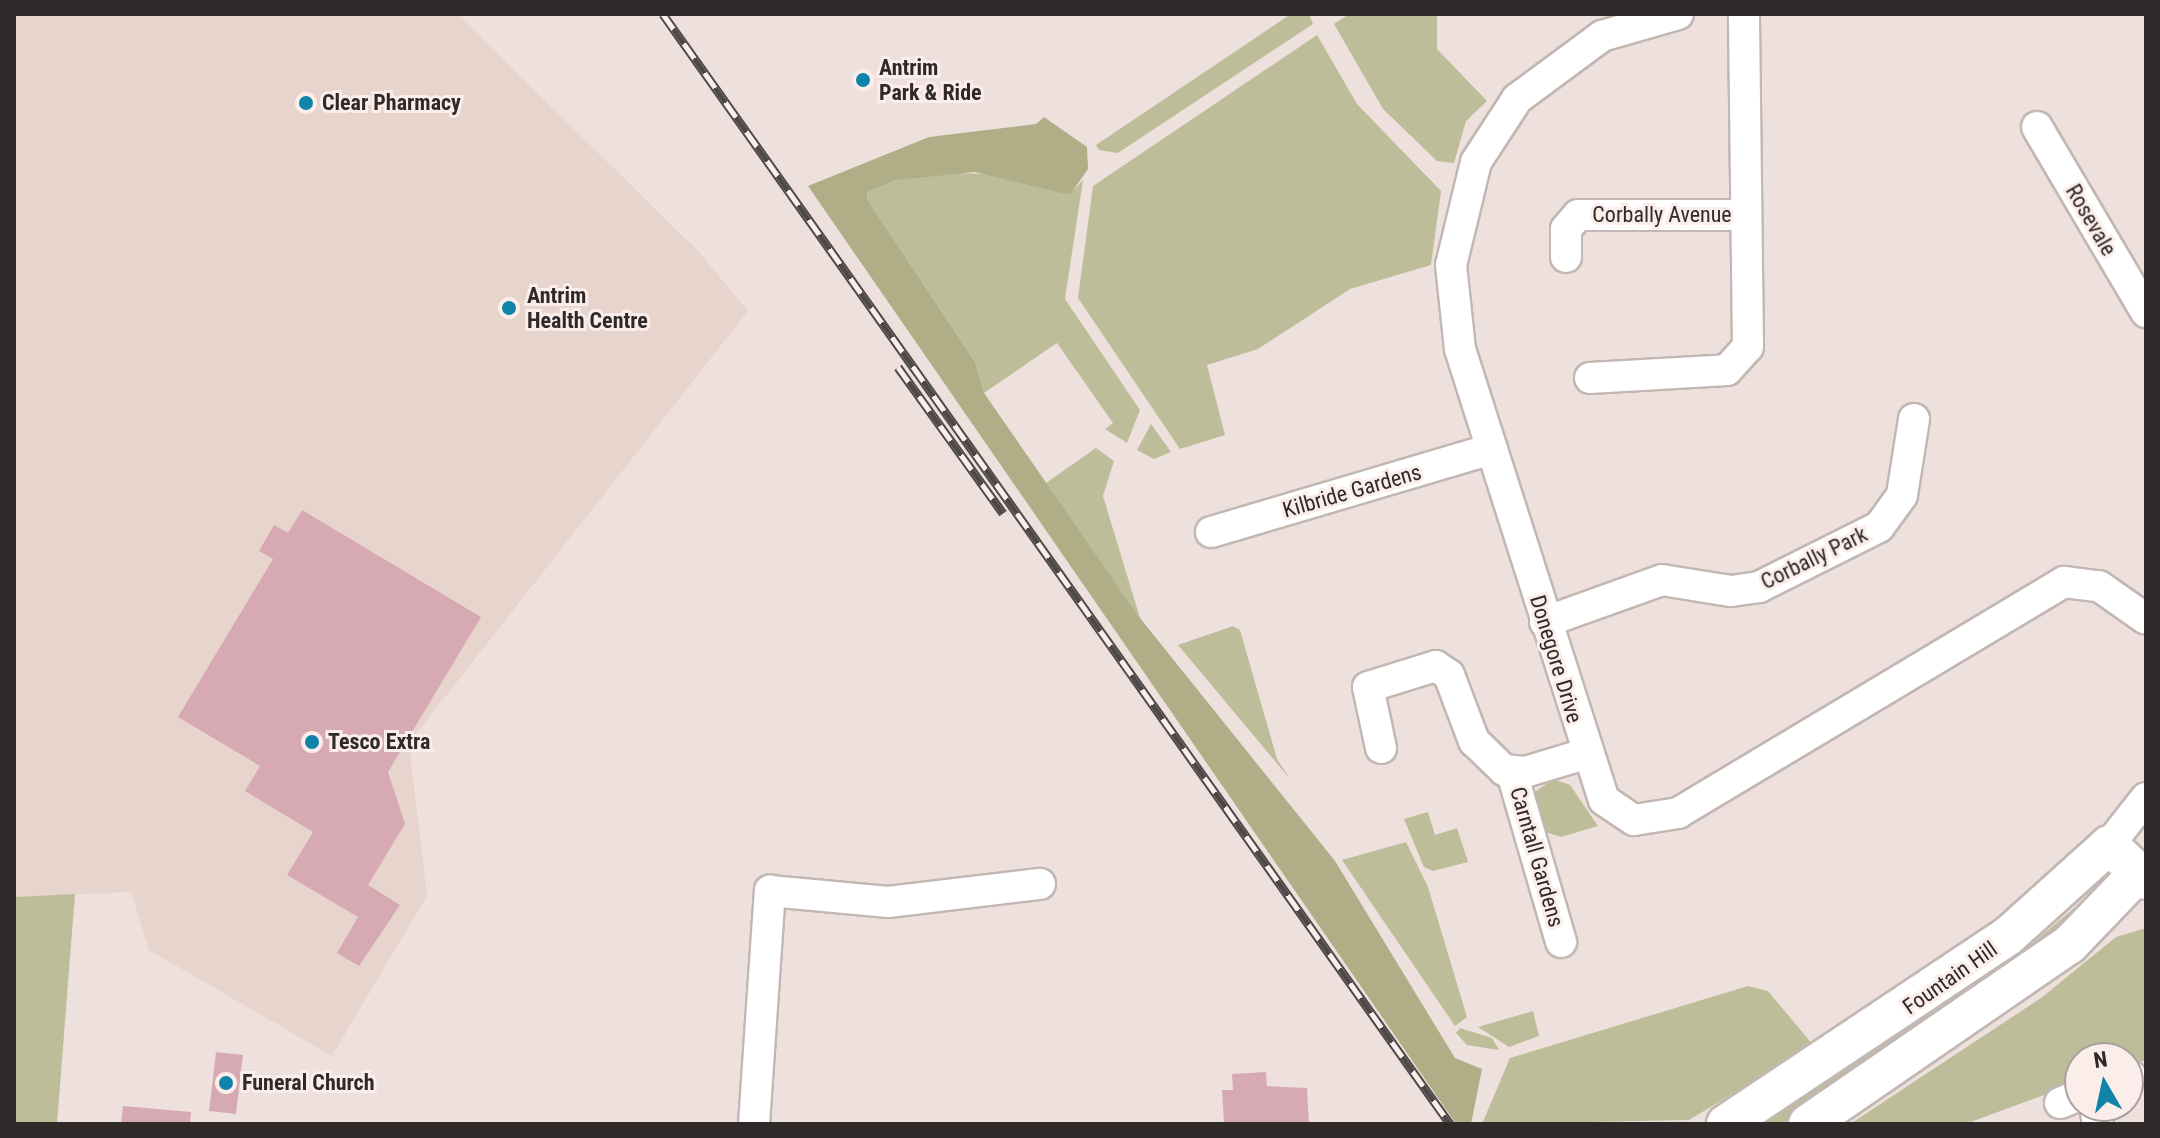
<!DOCTYPE html>
<html>
<head>
<meta charset="utf-8">
<style>
	body { margin:0 }
	#map { position:relative; width:2160px; height:1138px; overflow:hidden; background:#eee1dd; font-family:"Roboto Condensed",sans-serif }
	div>[style] { position:absolute }
	.built>* { inset:0; background:#e7d4cd }
	.green>* { inset:0; background:#bebd9a }
	.forest>* { inset:0; background:#afae87 }
	.building>* { inset:0; background:#d7aab3 }
	.roads { filter:drop-shadow(2px 0 #c2b7b3) drop-shadow(-2px 0 #c2b7b3) drop-shadow(0 2px #c2b7b3) drop-shadow(0 -2px #c2b7b3) }
	.minor>* { height:30px; margin:-15px; padding:0 15px; transform-origin:15px; border-radius:15px; background:#fff }
	.major>* { height:38px; margin:-19px; padding:0 19px; transform-origin:19px; border-radius:19px; background:#fff }
	.rail>* { height:9px; margin-top:-4.5px; transform-origin:0; background:repeating-linear-gradient(90deg,#fbeeea 0 18px,#4e4847 0 36px); box-sizing:border-box; border-block:2px solid #4e4847 }
	.dots>* { width:22px; height:22px; translate:-50% -50%; box-sizing:border-box; border:4px solid #fbeeea; border-radius:50% }
	span { translate:-50% -50%; white-space:nowrap; text-align:center; line-height:1.15; -webkit-text-stroke:6px #fbeeea; paint-order:stroke }
	.poi-label { font-size:22px; color:#2f2a29; font-weight:700 }
	.left { translate:0 -50%; text-align:left }
	.street-label { font-size:22px; color:#2f2a29 }
	.frame { position:absolute; inset:0; border:16px solid #2f2a29; pointer-events:none }
	.north { position:absolute; left:2064px; top:1042px; width:80px; height:80px; box-sizing:border-box; background:#fbeeea; border:2px solid #a9a09d; border-radius:50%; rotate:351deg; font-size:22px; font-weight:700; line-height:32px; text-align:center; color:#2f2a29 }
	.north::after { content:''; display:block; margin:auto; width:28px; height:36px; background:#1083a9; clip-path:polygon(50% 0,100% 100%,50% 72%,0 100%) }
</style>
</head>
<body>
<div id="map">
	<div class="built">
		<div style="clip-path:polygon(14px 14px,457px 14px,699px 252px,748px 311px,409px 743px,427px 896px,332px 1056px,149px 950px,131px 892px,14px 897px)"></div>
	</div>
	<div class="green">
		<div style="clip-path:polygon(1291px 14px,1309px 14px,1313px 24px,1118px 153px,1099px 150px,1096px 145px)"></div>
		<div style="clip-path:polygon(1349px 14px,1437px 14px,1437px 49px,1487px 101px,1466px 121px,1454px 163px,1437px 161px,1383px 109px,1334px 24px)"></div>
		<div style="clip-path:polygon(1317px 35px,1357px 104px,1441px 191px,1431px 265px,1350px 289px,1258px 349px,1207px 365px,1225px 435px,1180px 449px,1078px 298px,1093px 186px)"></div>
		<div style="clip-path:polygon(941px 173px,1003px 174px,1069px 195px,1083px 180px,1065px 299px,1140px 410px,1127px 443px,1105px 429px,1113px 423px,1057px 343px,984px 393px,975px 362px,867px 199px,868px 192px,896px 180px)"></div>
		<div style="clip-path:polygon(1151px 424px,1171px 452px,1154px 459px,1137px 450px)"></div>
		<div style="clip-path:polygon(1096px 448px,1114px 461px,1103px 496px,1140px 618px,1046px 483px)"></div>
		<div style="clip-path:polygon(1233px 626px,1240px 630px,1277px 759px,1290px 779px,1178px 645px)"></div>
		<div style="clip-path:polygon(1553px 779px,1570px 785px,1598px 826px,1561px 837px,1542px 831px,1531px 795px)"></div>
		<div style="clip-path:polygon(1428px 812px,1435px 835px,1457px 828px,1468px 862px,1433px 871px,1424px 867px,1404px 819px)"></div>
		<div style="clip-path:polygon(1406px 842px,1428px 887px,1467px 1017px,1455px 1026px,1342px 860px)"></div>
		<div style="clip-path:polygon(2099px 887px,2105px 894px,1892px 1053px,1783px 1124px,1747px 1124px,1995px 975px)"></div>
		<div style="clip-path:polygon(75px 894px,57px 1124px,14px 1124px,14px 897px)"></div>
		<div style="clip-path:polygon(2146px 928px,2146px 1060px,2128px 1066px,2128px 1058px,2080px 1058px,2080px 1082px,1965px 1124px,1850px 1124px,2041px 998px,2116px 937px)"></div>
		<div style="clip-path:polygon(1748px 986px,1768px 991px,1813px 1045px,1689px 1120px,1482px 1124px,1510px 1058px)"></div>
		<div style="clip-path:polygon(1533px 1011px,1539px 1036px,1509px 1047px,1478px 1027px)"></div>
		<div style="clip-path:polygon(1460px 1028px,1492px 1038px,1499px 1050px,1467px 1045px,1456px 1033px)"></div>
	</div>
	<div class="forest">
		<div style="clip-path:polygon(1044px 117px,1087px 147px,1088px 169px,1070px 195px,975px 172px,896px 180px,868px 192px,867px 199px,975px 362px,984px 393px,1140px 618px,1335px 861px,1455px 1058px,1482px 1069px,1471px 1124px,1456px 1124px,808px 186px,929px 137px,1036px 124px)"></div>
	</div>
	<div class="building">
		<div style="clip-path:polygon(302px 510px,481px 617px,388px 772px,405px 824px,368px 885px,400px 905px,359px 966px,337px 953px,358px 917px,287px 875px,313px 832px,245px 791px,260px 766px,178px 717px,273px 559px,259px 551px,274px 525px,288px 533px)"></div>
		<div style="clip-path:polygon(216px 1052px,243px 1055px,236px 1114px,209px 1111px)"></div>
		<div style="clip-path:polygon(1266px 1072px,1267px 1086px,1307px 1088px,1309px 1124px,1224px 1124px,1222px 1090px,1233px 1090px,1232px 1074px)"></div>
		<div style="clip-path:polygon(123px 1106px,191px 1112px,190px 1124px,121px 1124px)"></div>
	</div>
	<div class="roads">
		<div class="minor">
			<div style="left:1678px;top:14px;width:79px;rotate:163.9deg"></div>
			<div style="left:1602px;top:36px;width:106px;rotate:143.5deg"></div>
			<div style="left:1517px;top:99px;width:75px;rotate:123.1deg"></div>
			<div style="left:1476px;top:162px;width:106px;rotate:103.6deg"></div>
			<div style="left:1451px;top:265px;width:84px;rotate:83.9deg"></div>
			<div style="left:1460px;top:349px;width:473px;rotate:72.3deg"></div>
			<div style="left:1604px;top:800px;width:36px;rotate:34deg"></div>
			<div style="left:1634px;top:820px;width:45px;rotate:-9deg"></div>
			<div style="left:1678px;top:813px;width:450px;rotate:-30.9deg"></div>
			<div style="left:2064px;top:582px;width:35px;rotate:7deg"></div>
			<div style="left:2099px;top:586px;width:57px;rotate:35.1deg"></div>
			<div style="left:2037px;top:127px;width:215px;rotate:59.5deg"></div>
			<div style="left:1566px;top:257px;width:28px;rotate:-90deg"></div>
			<div style="left:1566px;top:229px;width:18px;rotate:-49deg"></div>
			<div style="left:1578px;top:215px;width:168px"></div>
			<div style="left:1590px;top:378px;width:137px;rotate:-3.3deg"></div>
			<div style="left:1727px;top:370px;width:31px;rotate:-48deg"></div>
			<div style="left:1748px;top:347px;width:333px;rotate:-90.7deg"></div>
			<div style="left:1211px;top:532px;width:293px;rotate:-16.5deg"></div>
			<div style="left:1545px;top:622px;width:124px;rotate:-19.7deg"></div>
			<div style="left:1662px;top:580px;width:70px;rotate:9.1deg"></div>
			<div style="left:1731px;top:591px;width:28px;rotate:-8deg"></div>
			<div style="left:1759px;top:587px;width:134px;rotate:-26.6deg"></div>
			<div style="left:1879px;top:527px;width:39px;rotate:-54deg"></div>
			<div style="left:1902px;top:495px;width:77px;rotate:-81deg"></div>
			<div style="left:1381px;top:748px;width:62px;rotate:-102deg"></div>
			<div style="left:1368px;top:687px;width:71px;rotate:-17.2deg"></div>
			<div style="left:1436px;top:666px;width:16px;rotate:35deg"></div>
			<div style="left:1449px;top:675px;width:71px;rotate:69.3deg"></div>
			<div style="left:1474px;top:741px;width:42px;rotate:44deg"></div>
			<div style="left:1504px;top:770px;width:21px;rotate:5deg"></div>
			<div style="left:1525px;top:772px;width:63px;rotate:-16.7deg"></div>
			<div style="left:1512px;top:773px;width:176px;rotate:73.8deg"></div>
			<div style="left:2109px;top:845px;width:60px;rotate:-51.8deg"></div>
			<div style="left:2128px;top:1077px;width:3px;rotate:-18deg"></div>
			<div style="left:2060px;top:1103px;width:22px;rotate:-22deg"></div>
			<div style="left:2095px;top:1106px;width:18px;rotate:81deg"></div>
			<div style="left:754px;top:1124px;width:234px;rotate:-86.1deg"></div>
			<div style="left:770px;top:891px;width:119px;rotate:5.3deg"></div>
			<div style="left:888px;top:902px;width:153px;rotate:-6.8deg"></div>
		</div>
		<div class="major">
			<div style="left:1726px;top:1124px;width:339px;rotate:-33.7deg"></div>
			<div style="left:2008px;top:936px;width:136px;rotate:-42deg"></div>
			<div style="left:2109px;top:845px;width:51px;rotate:43.4deg"></div>
			<div style="left:1808px;top:1124px;width:318px;rotate:-34.5deg"></div>
			<div style="left:2070px;top:944px;width:98px;rotate:-46.2deg"></div>
		</div>
	</div>
	<div class="rail">
		<div style="left:663px;top:14px;width:1361px;rotate:54.66deg"></div>
		<div style="left:898px;top:367px;width:180px;rotate:54.3deg"></div>
	</div>
	<div class="dots">
		<div style="left:863px;top:80px;background:#1083a9"></div>
		<div style="left:306px;top:103px;background:#1083a9"></div>
		<div style="left:509px;top:308px;background:#1083a9"></div>
		<div style="left:312px;top:742px;background:#1083a9"></div>
		<div style="left:226px;top:1083px;background:#1083a9"></div>
	</div>
	<div class="poi-label">
		<span class="left" style="left:879px;top:80px">Antrim<br>Park &amp; Ride</span>
		<span class="left" style="left:322px;top:103px">Clear Pharmacy</span>
		<span class="left" style="left:527px;top:308px">Antrim<br>Health Centre</span>
		<span class="left" style="left:328px;top:742px">Tesco Extra</span>
		<span class="left" style="left:242px;top:1083px">Funeral Church</span>
	</div>
	<div class="street-label">
		<span style="left:1662px;top:215px">Corbally Avenue</span>
		<span style="left:2091px;top:220px;rotate:60deg">Rosevale</span>
		<span style="left:1352px;top:491px;rotate:-16deg">Kilbride Gardens</span>
		<span style="left:1814px;top:558px;rotate:-26deg">Corbally Park</span>
		<span style="left:1556px;top:659px;rotate:73deg">Donegore Drive</span>
		<span style="left:1537px;top:857px;rotate:74deg">Carntall Gardens</span>
		<span style="left:1950px;top:978px;rotate:-35deg">Fountain Hill</span>
	</div>
	<div class="frame"></div>
	<div class="north">N</div>
</div>
</body>
</html>
